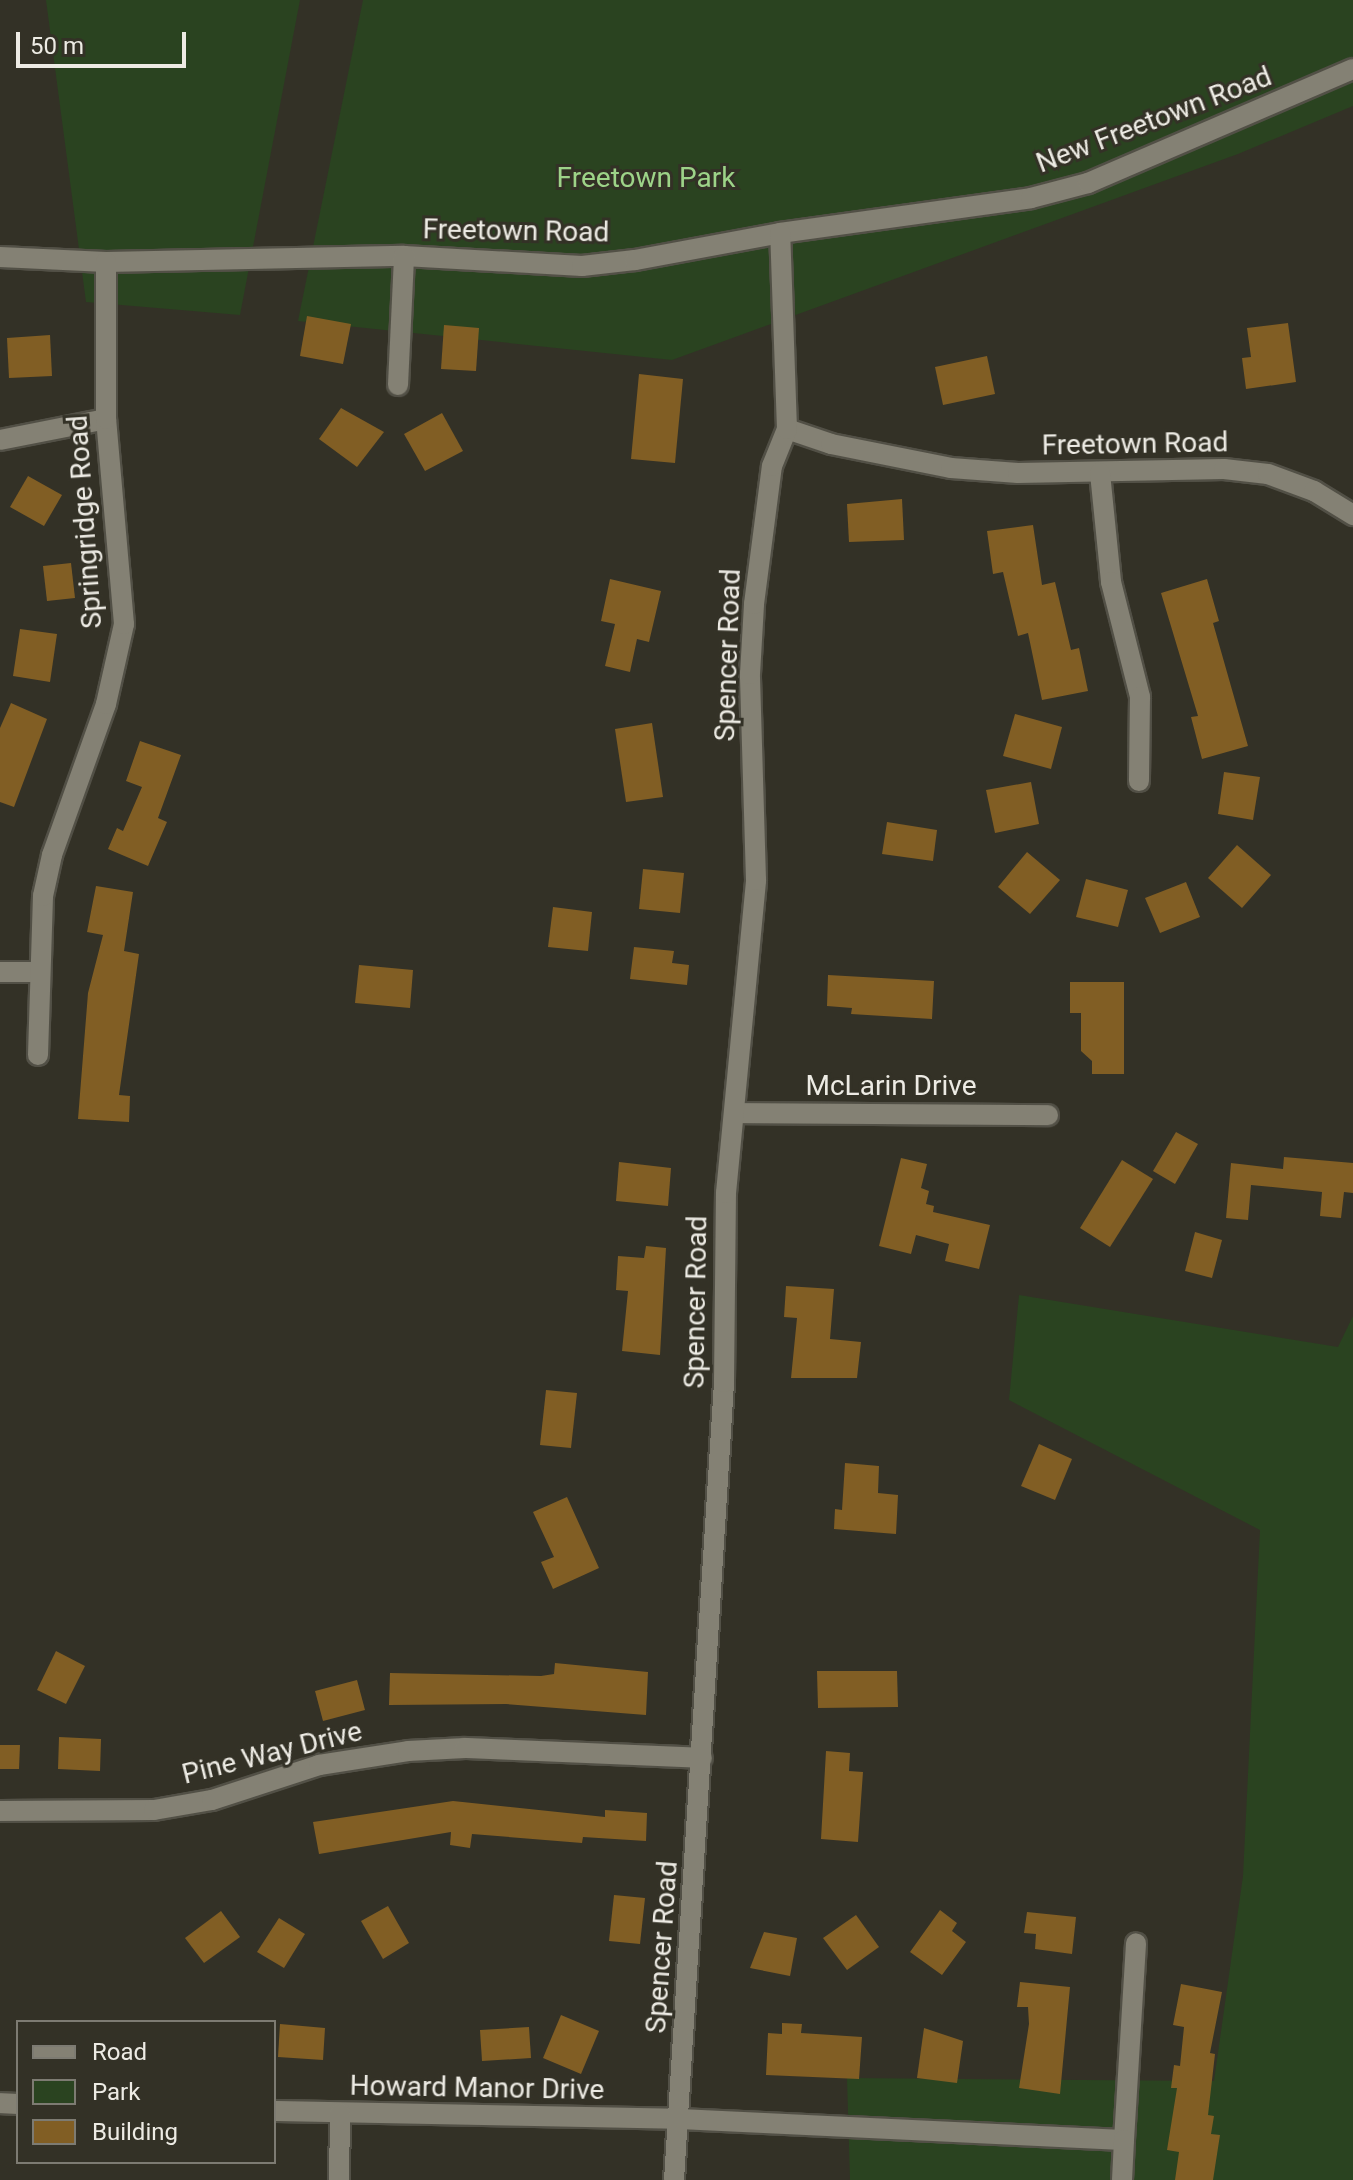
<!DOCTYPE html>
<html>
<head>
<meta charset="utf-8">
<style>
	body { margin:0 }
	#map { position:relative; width:1353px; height:2180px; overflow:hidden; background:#333126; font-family:Roboto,sans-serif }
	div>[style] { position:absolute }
	.green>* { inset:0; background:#2a4320 }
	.building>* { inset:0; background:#815e24 }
	.roads { filter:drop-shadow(2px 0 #525046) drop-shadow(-2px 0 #525046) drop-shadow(0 2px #525046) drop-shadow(0 -2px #525046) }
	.minor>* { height:20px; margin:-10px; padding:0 10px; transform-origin:10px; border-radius:10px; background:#848174 }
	span { translate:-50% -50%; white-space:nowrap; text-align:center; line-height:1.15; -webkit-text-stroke:6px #333126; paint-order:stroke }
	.street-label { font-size:28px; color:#edebe4 }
	.park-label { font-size:28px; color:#9dd388 }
	.legend { position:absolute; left:16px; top:2020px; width:260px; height:144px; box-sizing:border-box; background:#333126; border:2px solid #7d7b72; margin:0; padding:10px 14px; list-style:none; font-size:24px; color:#edebe4 }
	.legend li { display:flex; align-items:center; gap:16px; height:40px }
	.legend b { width:40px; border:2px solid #7d7b72 }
	.scale { position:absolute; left:16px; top:32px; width:170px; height:36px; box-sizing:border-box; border:4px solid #edebe4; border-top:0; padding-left:10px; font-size:24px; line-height:28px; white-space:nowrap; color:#edebe4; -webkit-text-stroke:6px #333126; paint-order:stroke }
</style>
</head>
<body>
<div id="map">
	<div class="green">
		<div style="clip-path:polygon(46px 0,300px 0,240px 315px,86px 302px)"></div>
		<div style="clip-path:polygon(363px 0,1353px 0,1353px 106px,1238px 154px,672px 360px,298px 321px)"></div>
		<div style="clip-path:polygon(1019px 1295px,1338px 1347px,1353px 1316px,1353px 2180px,850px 2180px,847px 2078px,1214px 2081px,1243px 1876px,1260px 1530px,1009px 1400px)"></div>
	</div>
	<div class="building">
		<div style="clip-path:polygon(307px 316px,351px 324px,343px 364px,300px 356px)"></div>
		<div style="clip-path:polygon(1288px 323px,1296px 382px,1246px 389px,1242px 358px,1251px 357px,1247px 328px)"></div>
		<div style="clip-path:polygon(444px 325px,479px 328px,476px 371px,441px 369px)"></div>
		<div style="clip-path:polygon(50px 335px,52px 376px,9px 378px,7px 338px)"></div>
		<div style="clip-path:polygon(987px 356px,995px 394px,943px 405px,935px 367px)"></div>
		<div style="clip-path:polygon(639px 374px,683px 379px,675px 463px,631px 459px)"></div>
		<div style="clip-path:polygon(341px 408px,384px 432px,357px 467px,319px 439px)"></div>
		<div style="clip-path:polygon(442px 413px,463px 451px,425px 471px,404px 434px)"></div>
		<div style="clip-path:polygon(28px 476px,62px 495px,44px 526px,10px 507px)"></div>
		<div style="clip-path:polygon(902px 499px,904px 540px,849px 542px,847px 504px)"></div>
		<div style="clip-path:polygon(1033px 525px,1042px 585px,1055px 582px,1071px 650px,1079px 648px,1088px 691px,1042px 700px,1028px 633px,1018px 636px,1003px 572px,993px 574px,987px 531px)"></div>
		<div style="clip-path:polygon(71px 563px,75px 598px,47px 601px,43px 566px)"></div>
		<div style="clip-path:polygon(610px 579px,661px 591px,649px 642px,637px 639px,630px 672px,605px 666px,615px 624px,601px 621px)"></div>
		<div style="clip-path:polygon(1207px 579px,1219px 621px,1213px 623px,1248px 746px,1202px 759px,1191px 717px,1198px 716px,1161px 593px)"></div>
		<div style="clip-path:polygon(20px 629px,57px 634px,50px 682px,13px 676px)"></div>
		<div style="clip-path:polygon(11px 703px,47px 719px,14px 807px,0 802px,0 728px)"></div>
		<div style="clip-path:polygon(1015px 714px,1062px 727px,1051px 769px,1003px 756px)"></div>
		<div style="clip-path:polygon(652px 723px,663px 797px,626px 802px,615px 729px)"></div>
		<div style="clip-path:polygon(140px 741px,181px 755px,158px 818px,167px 822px,148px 866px,108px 849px,117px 828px,123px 831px,142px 787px,126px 781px)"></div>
		<div style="clip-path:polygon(1224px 772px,1260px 777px,1253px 820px,1218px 814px)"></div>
		<div style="clip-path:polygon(1031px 782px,1039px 824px,995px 833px,986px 790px)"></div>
		<div style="clip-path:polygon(887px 822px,937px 830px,933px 861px,882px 854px)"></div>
		<div style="clip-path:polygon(1237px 845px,1271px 875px,1242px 908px,1208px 878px)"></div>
		<div style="clip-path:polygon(1027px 852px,1060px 880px,1030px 914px,998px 887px)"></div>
		<div style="clip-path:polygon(643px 869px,684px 873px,680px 913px,639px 909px)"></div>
		<div style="clip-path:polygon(1086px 879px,1128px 890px,1118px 927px,1076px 917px)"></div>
		<div style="clip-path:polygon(1186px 882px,1200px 917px,1160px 933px,1145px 898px)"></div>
		<div style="clip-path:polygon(96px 886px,133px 892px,124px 951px,139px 954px,119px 1095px,130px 1096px,129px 1122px,78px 1119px,88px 993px,103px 935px,87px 932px)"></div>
		<div style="clip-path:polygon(553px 907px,592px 912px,588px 951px,548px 947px)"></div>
		<div style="clip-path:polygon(634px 947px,674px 951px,672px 963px,689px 965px,687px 985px,630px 979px)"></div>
		<div style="clip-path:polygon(359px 965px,413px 970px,410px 1008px,355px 1003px)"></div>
		<div style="clip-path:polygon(828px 975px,934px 981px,932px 1019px,851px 1014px,852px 1008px,827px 1006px)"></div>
		<div style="clip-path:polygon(1070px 982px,1124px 982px,1124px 1074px,1092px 1074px,1092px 1061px,1081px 1051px,1081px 1013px,1070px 1013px)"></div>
		<div style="clip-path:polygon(1176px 1132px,1198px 1144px,1175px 1184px,1153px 1171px)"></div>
		<div style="clip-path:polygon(1284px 1157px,1353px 1163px,1353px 1193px,1344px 1192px,1341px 1218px,1320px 1216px,1322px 1192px,1251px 1185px,1248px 1220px,1226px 1218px,1231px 1163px,1283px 1169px)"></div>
		<div style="clip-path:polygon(901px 1158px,927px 1164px,921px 1188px,929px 1191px,926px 1204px,934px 1206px,933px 1212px,990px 1225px,979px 1269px,945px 1261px,949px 1244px,916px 1235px,911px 1254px,879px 1246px)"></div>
		<div style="clip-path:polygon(1122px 1160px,1153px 1179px,1110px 1247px,1080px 1228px)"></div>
		<div style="clip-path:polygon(619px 1162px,671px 1168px,668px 1206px,616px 1201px)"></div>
		<div style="clip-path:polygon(1195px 1232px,1222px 1240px,1212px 1278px,1185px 1271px)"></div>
		<div style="clip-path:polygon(646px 1246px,666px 1248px,660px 1355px,622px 1351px,628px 1291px,616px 1290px,618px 1256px,644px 1258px)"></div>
		<div style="clip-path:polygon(786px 1286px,834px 1289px,830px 1339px,861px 1342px,857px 1378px,791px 1378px,797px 1318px,784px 1317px)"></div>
		<div style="clip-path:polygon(546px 1390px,577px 1393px,571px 1448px,540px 1445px)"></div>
		<div style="clip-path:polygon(1039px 1444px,1072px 1459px,1055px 1500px,1021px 1486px)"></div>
		<div style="clip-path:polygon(845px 1463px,879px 1466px,878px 1493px,898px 1495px,896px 1534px,834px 1529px,835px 1509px,842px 1510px)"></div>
		<div style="clip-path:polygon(567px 1497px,599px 1568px,553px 1589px,541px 1562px,554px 1557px,533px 1512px)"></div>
		<div style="clip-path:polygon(56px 1651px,85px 1666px,66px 1704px,37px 1690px)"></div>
		<div style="clip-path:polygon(555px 1663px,648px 1672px,646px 1715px,506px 1704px,389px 1705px,390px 1673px,541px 1676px,554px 1674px)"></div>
		<div style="clip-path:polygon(817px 1671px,897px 1671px,898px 1707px,818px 1708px)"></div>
		<div style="clip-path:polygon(357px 1680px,365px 1710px,323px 1721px,315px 1691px)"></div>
		<div style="clip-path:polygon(59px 1737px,101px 1739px,100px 1771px,58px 1769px)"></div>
		<div style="clip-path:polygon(0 1745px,20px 1745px,19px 1769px,0 1769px)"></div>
		<div style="clip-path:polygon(826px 1751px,850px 1753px,849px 1771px,863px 1772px,858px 1842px,821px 1839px)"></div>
		<div style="clip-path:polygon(453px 1801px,605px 1817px,605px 1810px,647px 1813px,646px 1841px,583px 1837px,582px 1843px,472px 1834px,470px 1848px,450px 1845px,451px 1832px,319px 1854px,313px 1822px)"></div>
		<div style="clip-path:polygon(614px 1895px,645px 1898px,640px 1944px,609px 1941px)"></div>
		<div style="clip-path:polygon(388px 1906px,409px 1943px,383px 1959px,361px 1921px)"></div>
		<div style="clip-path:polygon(940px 1910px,957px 1923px,952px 1931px,966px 1942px,942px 1975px,910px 1952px)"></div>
		<div style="clip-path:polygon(221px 1911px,240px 1937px,204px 1963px,185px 1938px)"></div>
		<div style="clip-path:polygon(1027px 1912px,1076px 1917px,1072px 1954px,1035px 1949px,1036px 1934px,1024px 1933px)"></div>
		<div style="clip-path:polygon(856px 1915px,879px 1947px,847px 1970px,823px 1938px)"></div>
		<div style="clip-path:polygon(279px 1918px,305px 1934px,284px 1968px,257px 1952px)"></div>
		<div style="clip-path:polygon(764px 1932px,797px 1938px,790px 1976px,750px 1968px)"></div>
		<div style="clip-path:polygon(1020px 1982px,1070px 1987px,1060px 2094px,1019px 2088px,1029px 2024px,1028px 2007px,1017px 2007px)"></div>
		<div style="clip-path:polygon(1181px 1984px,1222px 1992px,1210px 2053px,1215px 2054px,1208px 2115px,1214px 2116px,1211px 2134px,1220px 2135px,1213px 2180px,1175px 2180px,1179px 2152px,1167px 2150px,1177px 2088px,1171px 2088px,1174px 2065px,1180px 2066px,1184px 2027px,1173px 2025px)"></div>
		<div style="clip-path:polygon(561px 2015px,599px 2031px,581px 2074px,543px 2058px)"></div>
		<div style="clip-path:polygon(782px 2023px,802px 2024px,801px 2033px,862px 2037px,859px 2079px,766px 2075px,768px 2033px,782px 2034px)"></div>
		<div style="clip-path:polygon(280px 2024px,325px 2028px,323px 2060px,278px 2057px)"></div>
		<div style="clip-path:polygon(529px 2027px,531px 2058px,482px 2061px,480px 2030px)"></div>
		<div style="clip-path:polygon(924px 2028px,963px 2041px,957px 2083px,917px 2078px)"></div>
	</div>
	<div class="roads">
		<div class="minor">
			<div style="left:0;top:257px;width:106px;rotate:2.7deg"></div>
			<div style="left:106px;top:262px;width:298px;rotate:-1.2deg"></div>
			<div style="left:404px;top:256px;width:178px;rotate:3.2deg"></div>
			<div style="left:582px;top:266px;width:53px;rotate:-6.5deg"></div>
			<div style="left:635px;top:260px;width:147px;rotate:-10.5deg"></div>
			<div style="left:780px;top:233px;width:253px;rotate:-7.9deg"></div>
			<div style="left:1031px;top:198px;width:59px;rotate:-14.7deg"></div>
			<div style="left:1088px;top:183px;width:288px;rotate:-23.3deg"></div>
			<div style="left:398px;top:385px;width:129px;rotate:-87.3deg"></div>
			<div style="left:787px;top:429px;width:46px;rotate:18.8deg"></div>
			<div style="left:831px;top:444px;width:122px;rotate:11.3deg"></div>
			<div style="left:951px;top:468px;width:67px;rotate:4.3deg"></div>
			<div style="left:1018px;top:473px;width:206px;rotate:-1.1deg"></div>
			<div style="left:1224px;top:469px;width:44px;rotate:6.5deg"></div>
			<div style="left:1268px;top:474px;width:49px;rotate:20.3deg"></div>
			<div style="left:1314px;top:491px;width:46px;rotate:31.6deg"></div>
			<div style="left:0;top:440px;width:108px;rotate:-11.2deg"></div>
			<div style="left:1100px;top:473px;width:110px;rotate:84.2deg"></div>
			<div style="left:1111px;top:582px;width:119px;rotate:75.8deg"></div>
			<div style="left:1140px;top:697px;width:84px;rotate:90.7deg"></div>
			<div style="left:0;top:972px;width:39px"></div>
			<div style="left:38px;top:1055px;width:159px;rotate:-88.2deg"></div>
			<div style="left:43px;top:896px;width:42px;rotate:-77.6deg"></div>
			<div style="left:52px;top:855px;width:160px;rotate:-70.3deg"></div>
			<div style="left:106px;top:704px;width:82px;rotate:-77.3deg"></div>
			<div style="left:124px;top:624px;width:206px;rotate:-95deg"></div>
			<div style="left:106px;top:419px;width:157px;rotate:-90deg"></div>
			<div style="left:734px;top:1113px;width:314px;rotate:0.4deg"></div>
			<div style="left:0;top:1811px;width:154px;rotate:-0.4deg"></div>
			<div style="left:154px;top:1810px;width:59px;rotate:-9.8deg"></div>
			<div style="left:212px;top:1800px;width:113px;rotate:-18.1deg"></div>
			<div style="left:319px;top:1765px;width:90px;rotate:-8.9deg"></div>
			<div style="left:408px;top:1751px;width:57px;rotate:-3deg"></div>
			<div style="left:465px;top:1748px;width:237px;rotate:2.4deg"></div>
			<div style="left:0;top:2103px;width:18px;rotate:3deg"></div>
			<div style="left:274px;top:2111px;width:405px;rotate:1.1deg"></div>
			<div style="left:679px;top:2119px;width:445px;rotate:2.7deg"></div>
			<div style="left:1124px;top:2140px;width:197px;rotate:-86.5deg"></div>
			<div style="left:339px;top:2180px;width:67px;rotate:-89.1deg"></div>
			<div style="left:674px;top:2180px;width:800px;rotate:-86.41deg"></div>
			<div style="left:724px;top:1382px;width:189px;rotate:-89.4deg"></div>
			<div style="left:726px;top:1193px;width:314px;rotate:-84.5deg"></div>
			<div style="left:756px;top:880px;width:206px;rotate:-91.7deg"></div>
			<div style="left:750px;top:674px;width:70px;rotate:-86.7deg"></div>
			<div style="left:754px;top:604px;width:139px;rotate:-82.6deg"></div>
			<div style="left:772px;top:466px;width:40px;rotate:-68deg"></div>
			<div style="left:787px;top:429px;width:196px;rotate:-92deg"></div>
			<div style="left:1122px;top:2180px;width:40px;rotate:-87.1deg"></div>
		</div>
	</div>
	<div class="street-label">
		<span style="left:1154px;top:120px;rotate:-21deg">New Freetown Road</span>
		<span style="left:516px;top:231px;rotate:1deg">Freetown Road</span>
		<span style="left:1135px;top:444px;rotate:-1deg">Freetown Road</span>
		<span style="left:85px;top:522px;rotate:-94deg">Springridge Road</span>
		<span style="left:728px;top:655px;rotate:-88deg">Spencer Road</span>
		<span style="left:891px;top:1086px">McLarin Drive</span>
		<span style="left:696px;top:1302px;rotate:-89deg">Spencer Road</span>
		<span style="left:272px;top:1753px;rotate:-14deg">Pine Way Drive</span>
		<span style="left:662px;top:1947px;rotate:-86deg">Spencer Road</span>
		<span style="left:477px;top:2088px;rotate:1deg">Howard Manor Drive</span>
	</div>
	<div class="park-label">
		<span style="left:646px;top:178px">Freetown Park</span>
	</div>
	<ul class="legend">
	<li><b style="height:10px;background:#848174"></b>Road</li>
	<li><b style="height:22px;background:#2a4320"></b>Park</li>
	<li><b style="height:22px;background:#815e24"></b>Building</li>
	</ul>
	<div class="scale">50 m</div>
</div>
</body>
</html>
